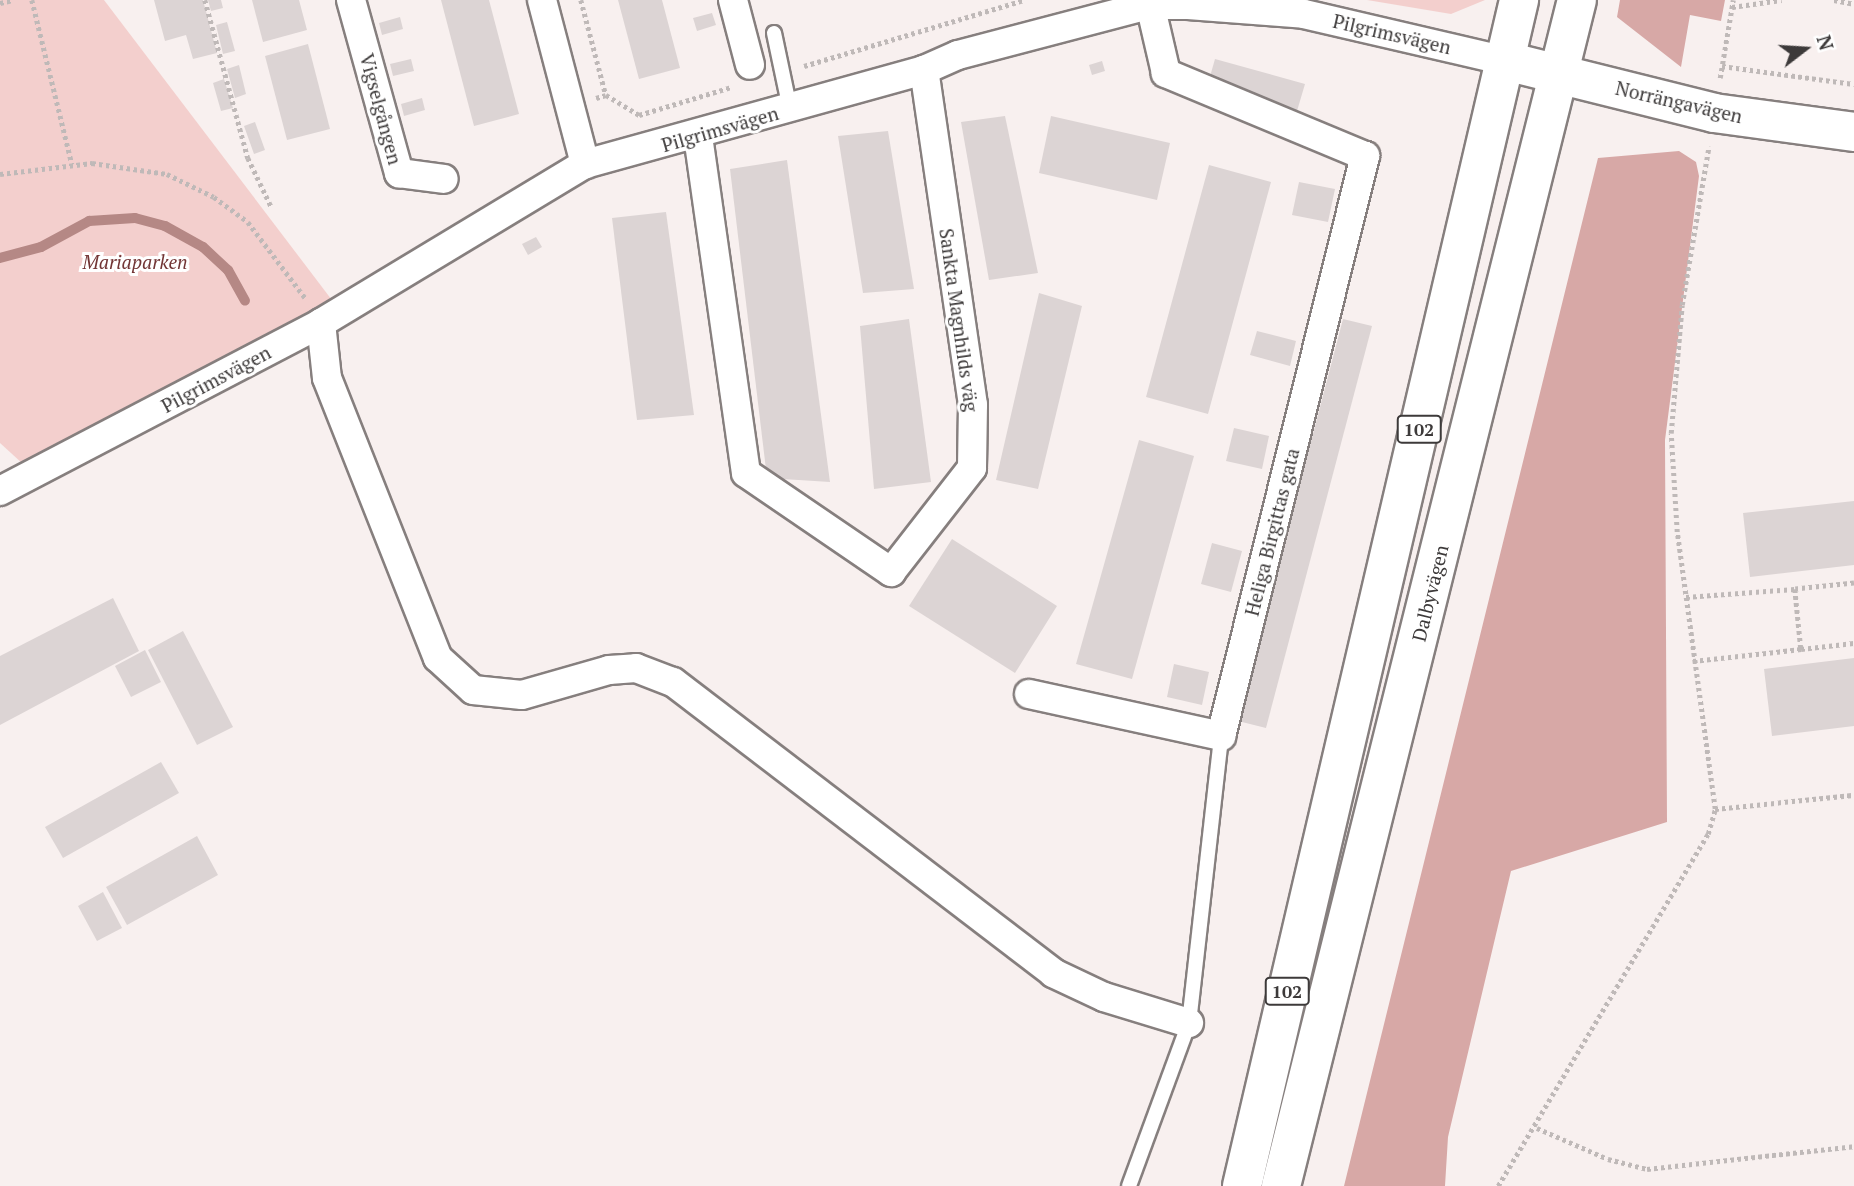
<!DOCTYPE html>
<html>
<head>
<meta charset="utf-8">
<style>
	body { margin:0 }
	#map { position:relative; width:1854px; height:1186px; overflow:hidden; background:#f8f0ef; font-family:"PT Serif",serif }
	div>[style] { position:absolute }
	.green>* { inset:0; background:#f3cfcd }
	.forest>* { inset:0; background:#d7a8a6 }
	.stream>* { height:10px; margin:-5px; padding:0 5px; transform-origin:5px; border-radius:5px; background:#b58885 }
	.building>* { inset:0; background:#dcd4d4 }
	.path>* { height:4.5px; margin-top:-2.25px; transform-origin:0; background:repeating-linear-gradient(90deg,#bfb9b8 0 3.5px,transparent 0 7px) }
	.roads { filter:drop-shadow(2px 0 #867f7e) drop-shadow(-2px 0 #867f7e) drop-shadow(0 2px #867f7e) drop-shadow(0 -2px #867f7e) }
	.lane>* { height:14px; margin:-7px; padding:0 7px; transform-origin:7px; border-radius:7px; background:#fff }
	.street>* { height:28px; margin:-14px; padding:0 14px; transform-origin:14px; border-radius:14px; background:#fff }
	.secondary>* { height:38px; margin:-19px; padding:0 19px; transform-origin:19px; border-radius:19px; background:#fff }
	.primary>* { height:38px; margin:-19px; padding:0 19px; transform-origin:19px; border-radius:19px; background:#fff }
	span { translate:-50% -50%; white-space:nowrap; text-align:center; line-height:1.15; -webkit-text-stroke:6px #fff; paint-order:stroke }
	.shield-label span { padding:2px 5px; background:#fff; border:2px solid; border-radius:5px; -webkit-text-stroke-width:0 }
	.shield-label { font-size:18px; color:#3d3a3a; font-weight:700 }
	.street-label { font-size:19px; color:#3d3a3a }
	.park-label { font-size:19px; color:#723535; font-style:italic }
	.north { position:absolute; left:1770px; top:14px; width:70px; height:70px; -webkit-text-stroke:5px #fff; paint-order:stroke; rotate:73deg; font-size:19px; font-weight:700; line-height:28px; text-align:center; color:#3d3a3a }
	.north::after { content:''; display:block; margin:auto; width:24px; height:32px; background:#3d3a3a; clip-path:polygon(50% 0,100% 100%,50% 72%,0 100%) }
</style>
</head>
<body>
<div id="map">
	<div class="green">
		<div style="clip-path:polygon(0 0,104px 0,341px 312px,23px 464px,0 443px)"></div>
		<div style="clip-path:polygon(1367px 0,1485px 0,1451px 14px)"></div>
	</div>
	<div class="forest">
		<div style="clip-path:polygon(1620px 0,1725px 0,1721px 21px,1690px 15px,1681px 67px,1617px 17px)"></div>
		<div style="clip-path:polygon(1679px 151px,1696px 162px,1699px 176px,1665px 440px,1667px 822px,1511px 871px,1448px 1137px,1445px 1186px,1344px 1186px,1598px 158px)"></div>
	</div>
	<div class="stream">
		<div style="left:0;top:258px;width:42px;rotate:-15deg"></div>
		<div style="left:41px;top:247px;width:55px;rotate:-28.4deg"></div>
		<div style="left:89px;top:221px;width:46px;rotate:-3.7deg"></div>
		<div style="left:135px;top:218px;width:31px;rotate:15deg"></div>
		<div style="left:165px;top:226px;width:43px;rotate:28.9deg"></div>
		<div style="left:203px;top:247px;width:34px;rotate:43deg"></div>
		<div style="left:228px;top:270px;width:35px;rotate:61deg"></div>
	</div>
	<div class="building">
		<div style="clip-path:polygon(154px 0,203px 0,217px 53px,193px 59px,186px 35px,165px 41px)"></div>
		<div style="clip-path:polygon(208px 0,221px 0,223px 8px,211px 11px)"></div>
		<div style="clip-path:polygon(252px 0,299px 0,307px 30px,263px 42px)"></div>
		<div style="clip-path:polygon(441px 0,489px 0,519px 114px,474px 126px)"></div>
		<div style="clip-path:polygon(618px 0,662px 0,680px 68px,639px 79px)"></div>
		<div style="clip-path:polygon(712px 13px,716px 25px,697px 31px,693px 18px)"></div>
		<div style="clip-path:polygon(400px 17px,403px 29px,382px 35px,379px 23px)"></div>
		<div style="clip-path:polygon(227px 22px,235px 51px,223px 54px,216px 25px)"></div>
		<div style="clip-path:polygon(308px 44px,330px 129px,287px 140px,265px 56px)"></div>
		<div style="clip-path:polygon(411px 59px,414px 71px,393px 76px,390px 64px)"></div>
		<div style="clip-path:polygon(1215px 59px,1305px 84px,1297px 111px,1207px 87px)"></div>
		<div style="clip-path:polygon(1102px 61px,1105px 71px,1092px 75px,1089px 65px)"></div>
		<div style="clip-path:polygon(239px 65px,246px 94px,235px 98px,227px 69px)"></div>
		<div style="clip-path:polygon(224px 79px,233px 108px,221px 111px,213px 83px)"></div>
		<div style="clip-path:polygon(422px 98px,425px 110px,404px 116px,401px 104px)"></div>
		<div style="clip-path:polygon(1005px 116px,1038px 273px,989px 280px,961px 122px)"></div>
		<div style="clip-path:polygon(1051px 116px,1170px 143px,1157px 200px,1039px 173px)"></div>
		<div style="clip-path:polygon(255px 122px,265px 150px,254px 154px,244px 126px)"></div>
		<div style="clip-path:polygon(888px 131px,914px 289px,863px 293px,838px 136px)"></div>
		<div style="clip-path:polygon(787px 160px,830px 482px,767px 478px,730px 169px)"></div>
		<div style="clip-path:polygon(1209px 165px,1271px 182px,1208px 414px,1146px 397px)"></div>
		<div style="clip-path:polygon(1299px 182px,1335px 189px,1328px 222px,1292px 215px)"></div>
		<div style="clip-path:polygon(666px 212px,694px 415px,637px 420px,612px 218px)"></div>
		<div style="clip-path:polygon(536px 237px,542px 247px,528px 255px,522px 244px)"></div>
		<div style="clip-path:polygon(1039px 293px,1082px 306px,1038px 489px,996px 480px)"></div>
		<div style="clip-path:polygon(909px 319px,931px 482px,874px 489px,860px 326px)"></div>
		<div style="clip-path:polygon(1343px 319px,1372px 326px,1266px 728px,1238px 721px)"></div>
		<div style="clip-path:polygon(1257px 331px,1296px 341px,1290px 366px,1250px 355px)"></div>
		<div style="clip-path:polygon(1234px 428px,1269px 436px,1262px 469px,1226px 461px)"></div>
		<div style="clip-path:polygon(1139px 440px,1194px 456px,1132px 679px,1076px 664px)"></div>
		<div style="clip-path:polygon(1854px 501px,1854px 565px,1750px 577px,1743px 513px)"></div>
		<div style="clip-path:polygon(952px 539px,1057px 606px,1015px 673px,909px 606px)"></div>
		<div style="clip-path:polygon(1212px 543px,1242px 551px,1231px 592px,1201px 584px)"></div>
		<div style="clip-path:polygon(113px 598px,139px 651px,0 725px,0 656px)"></div>
		<div style="clip-path:polygon(183px 631px,233px 727px,197px 745px,148px 650px)"></div>
		<div style="clip-path:polygon(145px 650px,161px 682px,131px 697px,115px 666px)"></div>
		<div style="clip-path:polygon(1854px 658px,1854px 726px,1772px 736px,1764px 669px)"></div>
		<div style="clip-path:polygon(1174px 664px,1209px 672px,1202px 705px,1167px 697px)"></div>
		<div style="clip-path:polygon(161px 762px,179px 793px,63px 858px,45px 827px)"></div>
		<div style="clip-path:polygon(197px 836px,218px 875px,127px 925px,106px 887px)"></div>
		<div style="clip-path:polygon(103px 892px,122px 928px,97px 941px,78px 906px)"></div>
	</div>
	<div class="path">
		<div style="left:32px;top:0;width:169px;rotate:76.3deg"></div>
		<div style="left:205px;top:0;width:164px;rotate:74.8deg"></div>
		<div style="left:248px;top:158px;width:55px;rotate:64.4deg"></div>
		<div style="left:581px;top:0;width:98px;rotate:75.3deg"></div>
		<div style="left:1834px;top:0;width:20px;rotate:11deg"></div>
		<div style="left:0;top:3px;width:13px;rotate:-13deg"></div>
		<div style="left:1732px;top:7px;width:50px;rotate:-8deg"></div>
		<div style="left:804px;top:66px;width:230px;rotate:-16.7deg"></div>
		<div style="left:1722px;top:66px;width:133px;rotate:7.8deg"></div>
		<div style="left:1720px;top:78px;width:79px;rotate:-80.5deg"></div>
		<div style="left:596px;top:98px;width:10px;rotate:-17deg"></div>
		<div style="left:606px;top:95px;width:39px;rotate:31deg"></div>
		<div style="left:639px;top:115px;width:97px;rotate:-16.8deg"></div>
		<div style="left:0;top:174px;width:93px;rotate:-6.8deg"></div>
		<div style="left:92px;top:163px;width:76px;rotate:8.3deg"></div>
		<div style="left:167px;top:174px;width:52px;rotate:26.1deg"></div>
		<div style="left:214px;top:197px;width:42px;rotate:36.3deg"></div>
		<div style="left:248px;top:222px;width:96px;rotate:53deg"></div>
		<div style="left:1854px;top:583px;width:59px;rotate:174.2deg"></div>
		<div style="left:1795px;top:589px;width:60px;rotate:84.3deg"></div>
		<div style="left:1801px;top:649px;width:53px;rotate:-6.5deg"></div>
		<div style="left:1686px;top:597px;width:109px;rotate:-4.2deg"></div>
		<div style="left:1693px;top:661px;width:109px;rotate:-6.3deg"></div>
		<div style="left:1715px;top:809px;width:140px;rotate:-5.8deg"></div>
		<div style="left:1537px;top:1128px;width:77px;rotate:23.6deg"></div>
		<div style="left:1608px;top:1159px;width:40px;rotate:14.4deg"></div>
		<div style="left:1647px;top:1169px;width:208px;rotate:-6.3deg"></div>
		<div style="left:1498px;top:1186px;width:410px;rotate:-59.2deg"></div>
		<div style="left:1708px;top:834px;width:26px;rotate:-74deg"></div>
		<div style="left:1715px;top:809px;width:280px;rotate:-97.8deg"></div>
		<div style="left:1677px;top:532px;width:99px;rotate:-93.5deg"></div>
		<div style="left:1671px;top:433px;width:128px;rotate:-85.1deg"></div>
		<div style="left:1682px;top:305px;width:161px;rotate:-80.4deg"></div>
	</div>
	<div class="roads">
		<div class="lane">
			<div style="left:774px;top:33px;width:78px;rotate:78.1deg"></div>
			<div style="left:1129px;top:1186px;width:174px;rotate:-69.8deg"></div>
			<div style="left:1189px;top:1023px;width:289px;rotate:-83.6deg"></div>
		</div>
		<div class="street">
			<div style="left:351px;top:0;width:180px;rotate:74.5deg"></div>
			<div style="left:399px;top:173px;width:45px;rotate:7.6deg"></div>
			<div style="left:542px;top:0;width:170px;rotate:75.3deg"></div>
			<div style="left:733px;top:0;width:67px;rotate:75.3deg"></div>
			<div style="left:698px;top:136px;width:340px;rotate:81.9deg"></div>
			<div style="left:746px;top:473px;width:176px;rotate:34.3deg"></div>
			<div style="left:891px;top:572px;width:132px;rotate:-52.1deg"></div>
			<div style="left:972px;top:468px;width:63px;rotate:-89.1deg"></div>
			<div style="left:973px;top:405px;width:339px;rotate:-98.3deg"></div>
			<div style="left:321px;top:323px;width:55px;rotate:83.8deg"></div>
			<div style="left:327px;top:378px;width:301px;rotate:68.4deg"></div>
			<div style="left:438px;top:658px;width:47px;rotate:42.4deg"></div>
			<div style="left:473px;top:690px;width:49px;rotate:5.8deg"></div>
			<div style="left:522px;top:695px;width:91px;rotate:-16deg"></div>
			<div style="left:609px;top:670px;width:27px;rotate:-4deg"></div>
			<div style="left:636px;top:668px;width:40px;rotate:21deg"></div>
			<div style="left:673px;top:682px;width:479px;rotate:37.4deg"></div>
			<div style="left:1053px;top:973px;width:56px;rotate:25.2deg"></div>
			<div style="left:1104px;top:997px;width:89px;rotate:17deg"></div>
			<div style="left:0;top:491px;width:362px;rotate:-27.6deg"></div>
			<div style="left:321px;top:323px;width:308px;rotate:-31.1deg"></div>
			<div style="left:585px;top:164px;width:352px;rotate:-15.5deg"></div>
			<div style="left:924px;top:70px;width:37px;rotate:-24deg"></div>
			<div style="left:958px;top:55px;width:197px;rotate:-14.7deg"></div>
			<div style="left:1149px;top:5px;width:39px"></div>
			<div style="left:1188px;top:5px;width:116px;rotate:4.4deg"></div>
			<div style="left:1304px;top:14px;width:207px;rotate:13.1deg"></div>
			<div style="left:1029px;top:694px;width:197px;rotate:12.3deg"></div>
			<div style="left:1221px;top:736px;width:598px;rotate:-76.06deg"></div>
			<div style="left:1365px;top:156px;width:216px;rotate:-157.4deg"></div>
			<div style="left:1166px;top:73px;width:75px;rotate:-103.1deg"></div>
		</div>
		<div class="secondary">
			<div style="left:1506px;top:61px;width:214px;rotate:14deg"></div>
			<div style="left:1714px;top:113px;width:141px;rotate:7.7deg"></div>
		</div>
		<div class="primary">
			<div style="left:1242px;top:1186px;width:1218px;rotate:-76.85deg"></div>
			<div style="left:1281px;top:1186px;width:1222px;rotate:-75.99deg"></div>
		</div>
	</div>
	<div class="shield-label">
		<span style="left:1419px;top:429px">102</span>
		<span style="left:1287px;top:991px">102</span>
	</div>
	<div class="street-label">
		<span style="left:1392px;top:34px;rotate:13deg">Pilgrimsvägen</span>
		<span style="left:1679px;top:102px;rotate:13deg">Norrängavägen</span>
		<span style="left:381px;top:109px;rotate:75deg">Vigselgången</span>
		<span style="left:720px;top:129px;rotate:-16deg">Pilgrimsvägen</span>
		<span style="left:959px;top:320px;rotate:82deg">Sankta Magnhilds väg</span>
		<span style="left:216px;top:379px;rotate:-28deg">Pilgrimsvägen</span>
		<span style="left:1272px;top:532px;rotate:-76deg">Heliga Birgittas gata</span>
		<span style="left:1430px;top:593px;rotate:-76deg">Dalbyvägen</span>
	</div>
	<div class="park-label">
		<span style="left:135px;top:262px">Mariaparken</span>
	</div>
	<div class="north">N</div>
</div>
</body>
</html>
